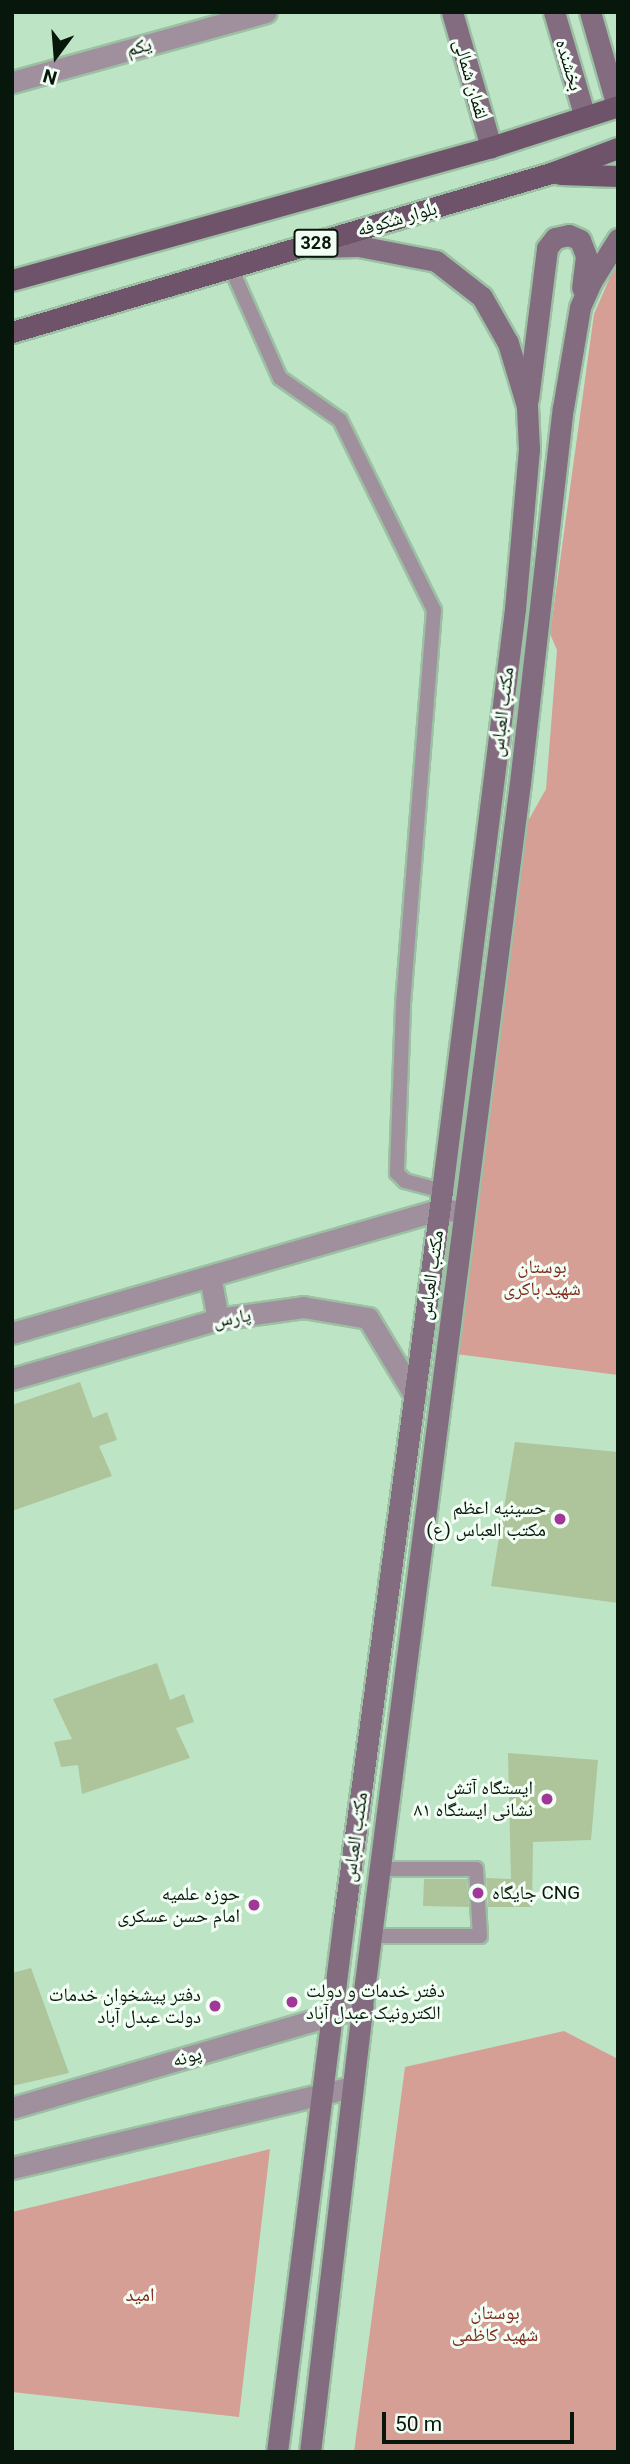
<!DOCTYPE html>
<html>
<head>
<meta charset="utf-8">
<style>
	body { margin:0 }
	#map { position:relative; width:630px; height:2464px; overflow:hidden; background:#bde5c5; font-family:Roboto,"Noto Naskh Arabic",sans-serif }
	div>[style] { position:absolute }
	.green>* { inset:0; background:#d59f95 }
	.building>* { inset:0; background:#aec49b }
	.roads { filter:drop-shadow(2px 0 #9cc0a4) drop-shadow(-2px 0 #9cc0a4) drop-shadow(0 2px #9cc0a4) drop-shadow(0 -2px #9cc0a4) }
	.lane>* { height:14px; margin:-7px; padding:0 7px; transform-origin:7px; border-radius:7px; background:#a0909d }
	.street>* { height:21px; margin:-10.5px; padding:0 10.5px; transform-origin:10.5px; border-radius:10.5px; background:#a0909d }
	.secondary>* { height:21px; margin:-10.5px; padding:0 10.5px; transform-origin:10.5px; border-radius:10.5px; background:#836c80 }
	.primary>* { height:21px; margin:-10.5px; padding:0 10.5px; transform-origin:10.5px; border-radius:10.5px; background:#6f536b }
	.dots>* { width:19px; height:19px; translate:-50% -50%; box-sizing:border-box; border:4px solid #f2fef4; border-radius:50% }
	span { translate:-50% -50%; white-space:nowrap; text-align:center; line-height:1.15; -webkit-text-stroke:6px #f2fef4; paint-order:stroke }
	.shield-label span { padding:2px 5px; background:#f2fef4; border:2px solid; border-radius:5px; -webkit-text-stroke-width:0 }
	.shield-label { font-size:18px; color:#08170c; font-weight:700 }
	.street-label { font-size:19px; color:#08170c }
	.park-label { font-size:19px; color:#82281d }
	.poi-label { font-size:19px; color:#08170c }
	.right { translate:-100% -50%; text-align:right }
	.left { translate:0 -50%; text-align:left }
	.frame { position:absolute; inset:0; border:14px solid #08170c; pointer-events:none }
	.north { position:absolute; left:21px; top:21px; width:70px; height:70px; -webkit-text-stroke:5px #f2fef4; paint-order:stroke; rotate:196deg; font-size:19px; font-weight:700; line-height:28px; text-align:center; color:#08170c }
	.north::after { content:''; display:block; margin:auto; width:24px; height:32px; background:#08170c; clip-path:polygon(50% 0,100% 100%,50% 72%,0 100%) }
	.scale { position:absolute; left:382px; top:2412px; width:192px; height:32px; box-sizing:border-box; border:4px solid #08170c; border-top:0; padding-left:9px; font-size:21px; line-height:24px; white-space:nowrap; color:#08170c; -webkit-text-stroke:5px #f2fef4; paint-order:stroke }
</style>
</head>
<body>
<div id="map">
	<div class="green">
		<div style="clip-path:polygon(618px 259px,618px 1375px,456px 1354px,523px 830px,546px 789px,557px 650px,550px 634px,594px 314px)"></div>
		<div style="clip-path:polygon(564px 2031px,618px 2059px,618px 2452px,354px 2452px,405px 2067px)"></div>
		<div style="clip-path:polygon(270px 2149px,239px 2417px,12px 2392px,12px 2212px)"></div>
	</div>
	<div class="building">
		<div style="clip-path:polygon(80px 1382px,93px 1418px,107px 1412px,117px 1440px,99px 1446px,112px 1476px,12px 1511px,12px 1405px)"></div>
		<div style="clip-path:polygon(515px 1442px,618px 1452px,618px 1603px,491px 1586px)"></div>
		<div style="clip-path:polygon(157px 1663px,170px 1700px,184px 1694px,194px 1722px,176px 1728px,190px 1758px,82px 1794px,78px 1765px,61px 1767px,54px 1742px,72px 1739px,53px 1699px)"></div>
		<div style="clip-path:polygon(508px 1753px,598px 1760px,591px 1840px,533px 1842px,532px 1907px,488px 1907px,486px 1878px,511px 1879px)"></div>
		<div style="clip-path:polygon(424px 1879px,467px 1879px,469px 1907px,423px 1906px)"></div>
		<div style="clip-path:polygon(31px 1968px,69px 2073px,12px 2086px,12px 1973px)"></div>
	</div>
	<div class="roads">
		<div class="lane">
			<div style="left:231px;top:268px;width:120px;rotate:66deg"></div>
			<div style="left:280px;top:378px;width:73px;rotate:35deg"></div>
			<div style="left:340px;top:420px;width:212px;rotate:63.7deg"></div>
			<div style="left:434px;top:610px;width:397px;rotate:94.5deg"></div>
			<div style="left:403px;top:1006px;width:167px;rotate:92.1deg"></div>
			<div style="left:397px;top:1173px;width:11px;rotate:45deg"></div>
			<div style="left:405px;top:1181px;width:38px;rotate:15deg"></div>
			<div style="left:373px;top:1936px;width:107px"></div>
			<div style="left:480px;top:1936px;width:67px;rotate:-93.4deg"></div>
			<div style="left:476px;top:1869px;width:95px;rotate:180deg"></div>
		</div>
		<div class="street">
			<div style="left:12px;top:82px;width:263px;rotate:-15.4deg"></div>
			<div style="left:210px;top:1276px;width:44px;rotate:79.5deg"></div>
			<div style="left:12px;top:1333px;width:444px;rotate:-16.1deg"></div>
			<div style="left:439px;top:1210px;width:25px;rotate:2deg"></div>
			<div style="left:12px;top:1379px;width:215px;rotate:-16.2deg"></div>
			<div style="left:218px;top:1319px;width:86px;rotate:-8deg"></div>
			<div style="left:303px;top:1307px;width:66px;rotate:9.6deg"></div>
			<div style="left:368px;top:1318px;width:91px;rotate:58.9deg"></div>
			<div style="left:12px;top:2108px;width:365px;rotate:-16.2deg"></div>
			<div style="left:12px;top:2168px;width:350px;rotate:-13.4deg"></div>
		</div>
		<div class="secondary">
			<div style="left:452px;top:12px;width:141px;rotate:73.9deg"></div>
			<div style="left:554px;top:12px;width:109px;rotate:73.6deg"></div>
			<div style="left:590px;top:12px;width:98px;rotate:74deg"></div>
			<div style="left:528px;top:399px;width:152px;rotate:-82.8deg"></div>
			<div style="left:547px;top:248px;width:13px;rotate:-51deg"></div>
			<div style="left:555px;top:238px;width:14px;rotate:-12deg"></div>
			<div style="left:569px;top:235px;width:12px;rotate:24deg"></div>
			<div style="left:580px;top:240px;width:17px;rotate:69deg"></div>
			<div style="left:586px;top:256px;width:32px;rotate:97deg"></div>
			<div style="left:277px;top:2452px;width:538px;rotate:-82.85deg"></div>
			<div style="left:344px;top:1918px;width:734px;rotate:-82.32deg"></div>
			<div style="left:442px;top:1191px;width:587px;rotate:-82.85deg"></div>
			<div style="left:515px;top:609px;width:161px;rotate:-85deg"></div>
			<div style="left:529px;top:449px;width:43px;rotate:-92.7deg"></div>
			<div style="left:527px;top:406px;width:66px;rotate:-106.8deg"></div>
			<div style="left:508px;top:343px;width:53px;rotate:-119.5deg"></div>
			<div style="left:482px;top:297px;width:58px;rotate:-142deg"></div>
			<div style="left:436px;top:261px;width:79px;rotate:-169.1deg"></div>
			<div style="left:358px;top:246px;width:45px;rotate:178.7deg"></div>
			<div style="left:310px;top:2452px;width:449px;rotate:-83.3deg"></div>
			<div style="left:362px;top:2006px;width:1233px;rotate:-82.64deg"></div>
			<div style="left:520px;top:783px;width:377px;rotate:-83.5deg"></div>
			<div style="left:563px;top:408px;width:102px;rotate:-80.4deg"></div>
			<div style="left:580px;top:307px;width:27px;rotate:-66deg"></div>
			<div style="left:591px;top:282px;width:51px;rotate:-57.9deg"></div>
		</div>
		<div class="primary">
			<div style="left:560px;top:174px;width:58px;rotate:2deg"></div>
			<div style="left:12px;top:280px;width:497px;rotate:-15.5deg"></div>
			<div style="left:491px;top:147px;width:133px;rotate:-17.9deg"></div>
			<div style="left:12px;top:332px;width:562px;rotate:-16.44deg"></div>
			<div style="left:551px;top:173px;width:72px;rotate:-20.5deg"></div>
		</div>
	</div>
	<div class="dots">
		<div style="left:560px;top:1519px;background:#a03799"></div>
		<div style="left:547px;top:1799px;background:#a03799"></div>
		<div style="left:478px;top:1893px;background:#a03799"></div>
		<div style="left:254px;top:1905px;background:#a03799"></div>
		<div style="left:292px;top:2002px;background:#a03799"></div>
		<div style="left:215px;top:2006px;background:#a03799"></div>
	</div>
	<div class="shield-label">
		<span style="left:316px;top:243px">328</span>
	</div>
	<div class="street-label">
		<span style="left:139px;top:47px;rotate:-15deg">یکم</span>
		<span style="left:569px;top:65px;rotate:73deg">بخشنده</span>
		<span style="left:471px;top:79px;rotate:74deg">لقمان شمالی</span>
		<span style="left:397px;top:219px;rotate:-16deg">بلوار شکوفه</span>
		<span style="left:502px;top:712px;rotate:-83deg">مکتب العباس</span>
		<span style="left:431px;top:1275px;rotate:-82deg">مکتب العباس</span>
		<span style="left:232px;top:1318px;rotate:-10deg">پارس</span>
		<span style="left:355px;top:1837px;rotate:-82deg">مکتب العباس</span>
		<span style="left:187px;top:2057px;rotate:-16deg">پونه</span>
	</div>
	<div class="park-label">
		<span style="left:542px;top:1278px">بوستان<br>شهید باکری</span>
		<span style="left:140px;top:2295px">امید</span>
		<span style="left:495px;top:2324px">بوستان<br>شهید کاظمی</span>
	</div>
	<div class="poi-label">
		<span class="right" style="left:546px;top:1519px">حسینیه اعظم<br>مکتب العباس (ع)</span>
		<span class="right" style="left:533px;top:1799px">ایستگاه آتش<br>نشانی ایستگاه ۸۱</span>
		<span class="left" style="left:492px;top:1893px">جایگاه CNG</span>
		<span class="right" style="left:240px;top:1905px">حوزه علمیه<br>امام حسن عسکری</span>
		<span class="left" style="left:306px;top:2002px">دفتر خدمات و دولت<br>الکترونیک عبدل آباد</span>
		<span class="right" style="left:201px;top:2006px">دفتر پیشخوان خدمات<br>دولت عبدل آباد</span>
	</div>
	<div class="frame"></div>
	<div class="north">N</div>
	<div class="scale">50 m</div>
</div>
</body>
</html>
